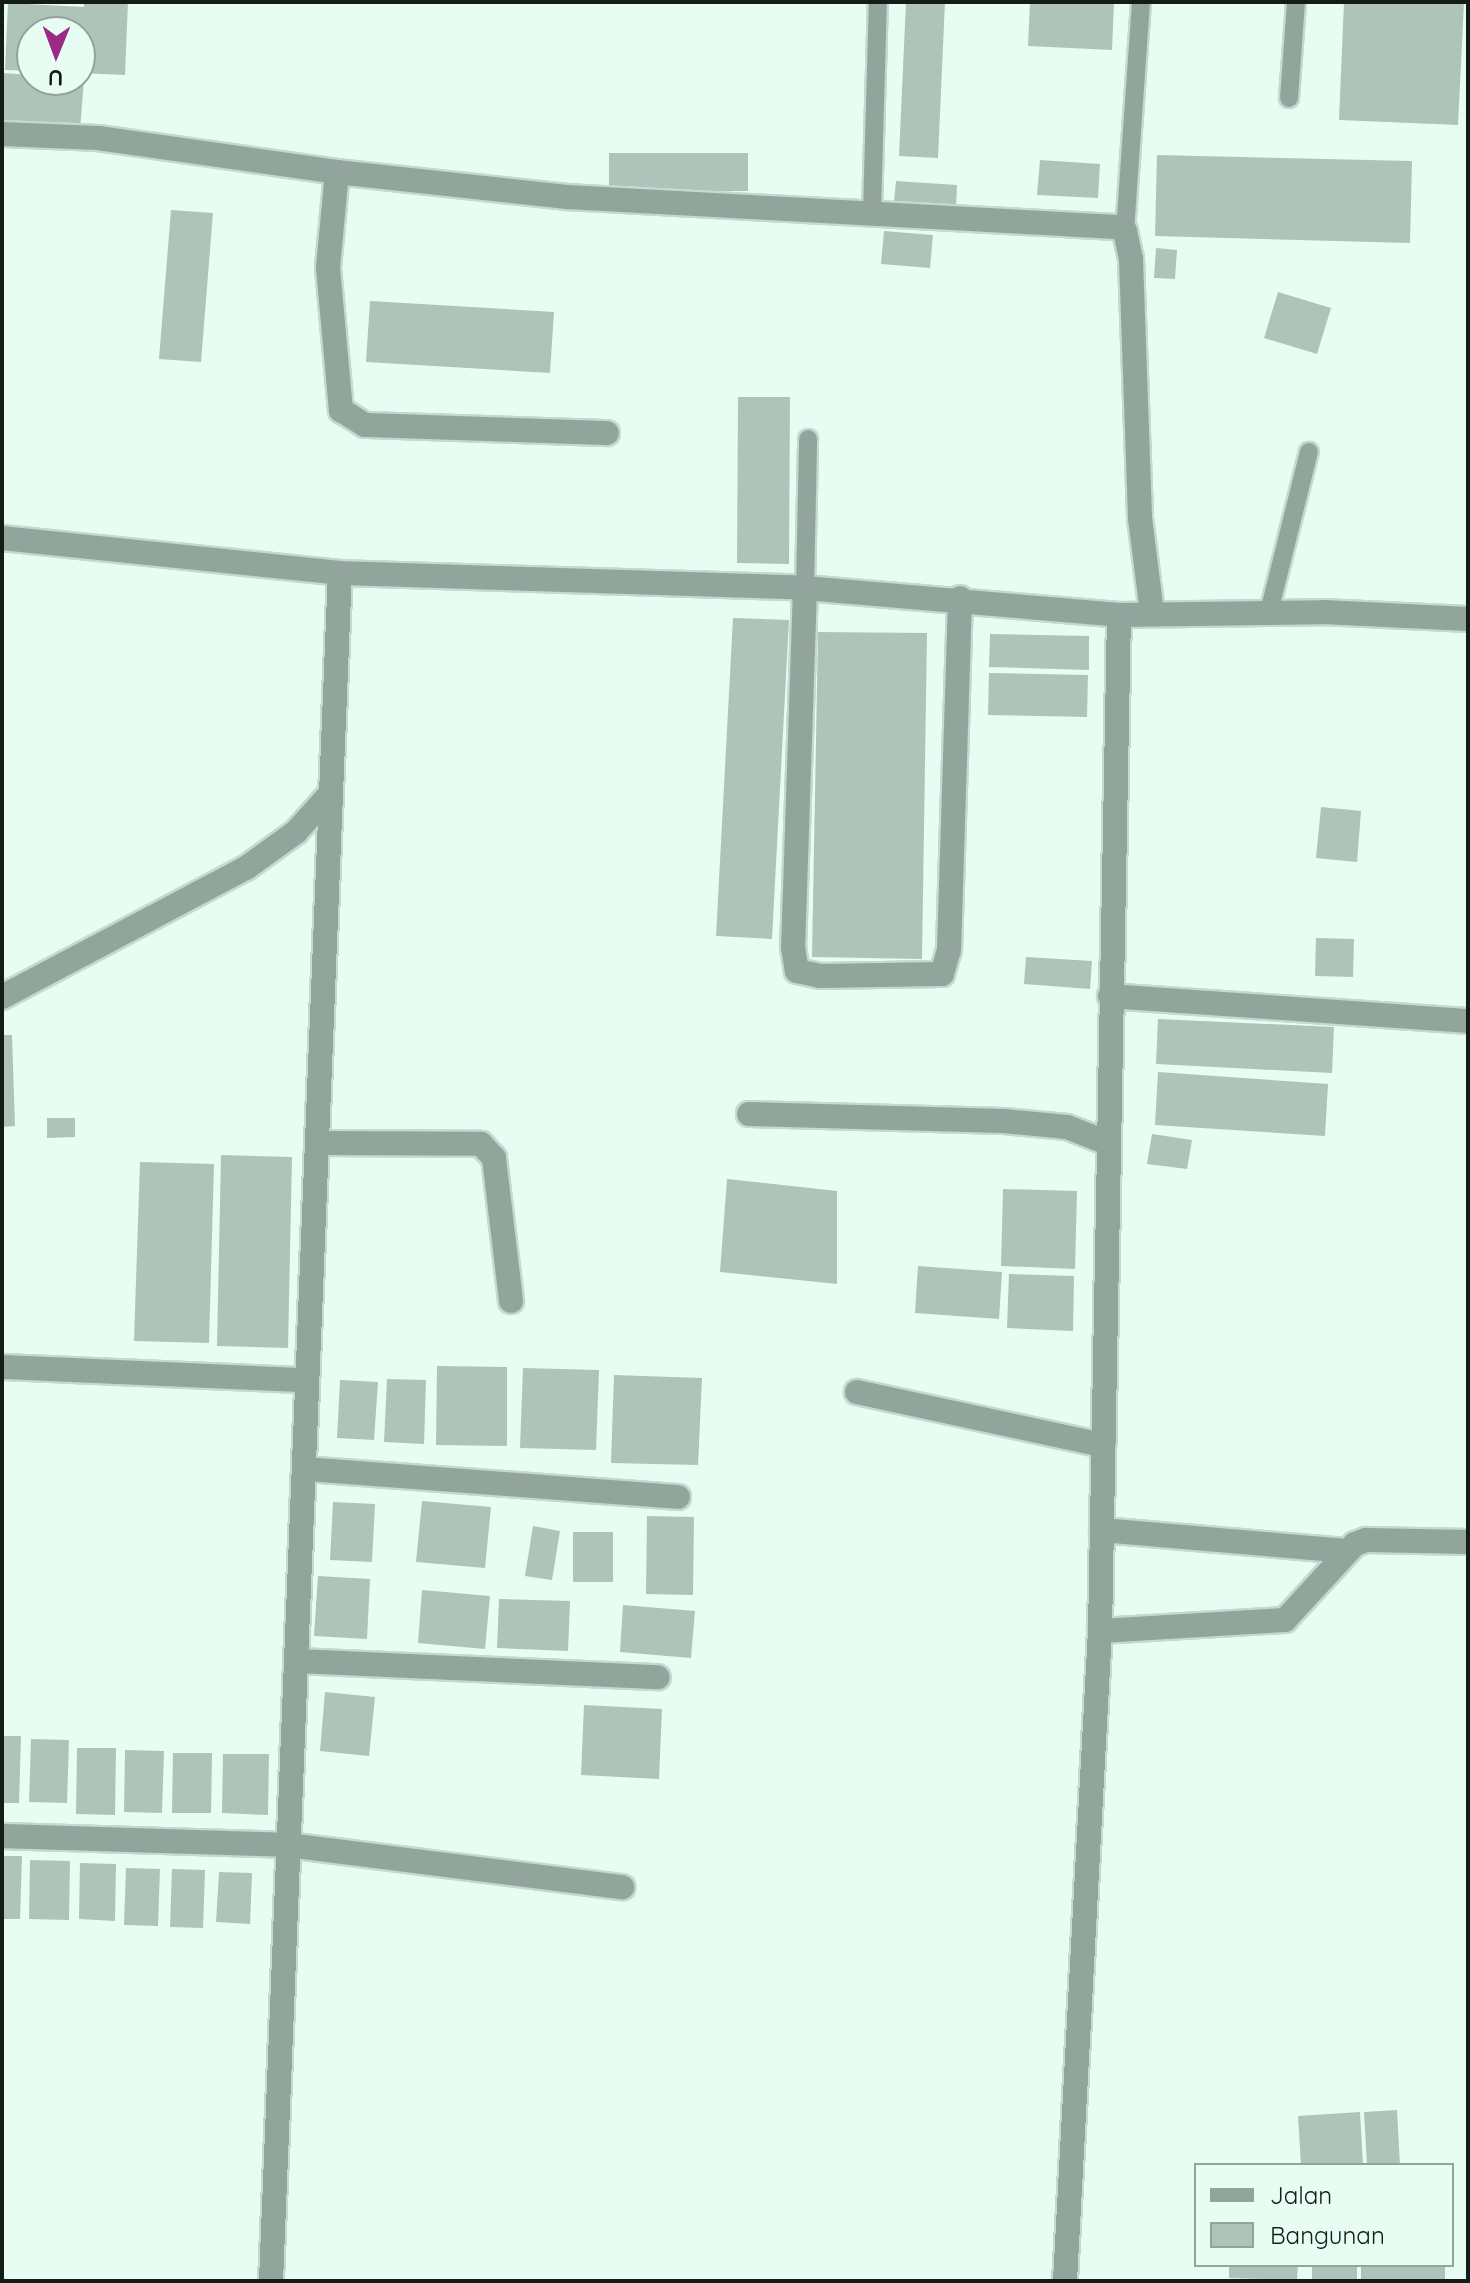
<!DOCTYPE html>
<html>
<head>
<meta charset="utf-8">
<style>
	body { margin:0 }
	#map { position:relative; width:1470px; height:2283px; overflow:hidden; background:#e7fdf3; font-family:Quicksand,sans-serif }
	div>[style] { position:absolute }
	.building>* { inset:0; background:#aec4ba }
	.roads { filter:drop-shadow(2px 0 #c5d9d0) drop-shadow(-2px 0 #c5d9d0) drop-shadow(0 2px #c5d9d0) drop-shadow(0 -2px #c5d9d0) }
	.lane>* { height:18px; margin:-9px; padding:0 9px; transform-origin:9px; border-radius:9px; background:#92a59d }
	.street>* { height:24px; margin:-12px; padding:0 12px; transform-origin:12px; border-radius:12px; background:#92a59d }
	span { translate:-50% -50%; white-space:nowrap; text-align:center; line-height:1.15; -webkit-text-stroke:7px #e7fdf3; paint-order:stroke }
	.frame { position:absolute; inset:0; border:4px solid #141c18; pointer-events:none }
	.legend { position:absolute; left:1194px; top:2163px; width:260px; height:104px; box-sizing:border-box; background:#e7fdf3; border:2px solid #93a39b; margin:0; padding:10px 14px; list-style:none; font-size:24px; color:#141c18 }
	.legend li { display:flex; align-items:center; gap:16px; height:40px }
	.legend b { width:40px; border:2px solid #93a39b }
	.north { position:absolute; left:16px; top:16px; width:80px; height:80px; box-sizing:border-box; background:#e7fdf3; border:2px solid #93a39b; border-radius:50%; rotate:181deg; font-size:22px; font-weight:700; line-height:32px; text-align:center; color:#141c18 }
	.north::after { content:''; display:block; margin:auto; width:28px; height:36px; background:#9b2986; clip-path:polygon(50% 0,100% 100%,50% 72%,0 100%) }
</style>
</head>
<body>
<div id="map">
	<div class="building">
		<div style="clip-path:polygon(84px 2px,128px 2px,125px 75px,80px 73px,80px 32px,32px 32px,32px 71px,5px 70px,8px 3px,84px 7px)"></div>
		<div style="clip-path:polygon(906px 2px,945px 2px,938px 158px,899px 156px)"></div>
		<div style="clip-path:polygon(1030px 2px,1114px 2px,1112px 50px,1028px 46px)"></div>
		<div style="clip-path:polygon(1344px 2px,1464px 2px,1458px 125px,1339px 120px)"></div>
		<div style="clip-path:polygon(2px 73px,32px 75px,32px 80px,84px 79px,80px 130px,2px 124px)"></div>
		<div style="clip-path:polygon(609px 153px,748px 153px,748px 191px,609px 192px)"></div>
		<div style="clip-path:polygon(1157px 155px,1412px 161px,1410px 243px,1155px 236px)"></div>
		<div style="clip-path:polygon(1040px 160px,1100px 164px,1098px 198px,1037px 195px)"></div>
		<div style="clip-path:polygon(896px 181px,957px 185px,956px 206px,894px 202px)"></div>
		<div style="clip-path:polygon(171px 210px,213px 213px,201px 362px,159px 359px)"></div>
		<div style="clip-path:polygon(884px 231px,933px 235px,930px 268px,881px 264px)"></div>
		<div style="clip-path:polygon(1156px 248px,1177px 250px,1175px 279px,1154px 278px)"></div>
		<div style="clip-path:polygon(1278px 292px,1331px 308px,1317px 354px,1264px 338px)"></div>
		<div style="clip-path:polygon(370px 301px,554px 312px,550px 373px,366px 362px)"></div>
		<div style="clip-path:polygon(738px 397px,790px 397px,789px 564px,737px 563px)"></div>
		<div style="clip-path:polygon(733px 618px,789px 620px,772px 939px,716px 936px)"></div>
		<div style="clip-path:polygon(818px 632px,927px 633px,922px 959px,812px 957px)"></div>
		<div style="clip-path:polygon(990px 634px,1089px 636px,1089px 670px,989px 667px)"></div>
		<div style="clip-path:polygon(989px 673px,1088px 675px,1087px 717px,988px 715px)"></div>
		<div style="clip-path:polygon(1321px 807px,1361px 811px,1357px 862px,1316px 858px)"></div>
		<div style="clip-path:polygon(1316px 938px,1354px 939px,1353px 977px,1315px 976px)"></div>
		<div style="clip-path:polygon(1026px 957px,1092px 961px,1090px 989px,1024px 984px)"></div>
		<div style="clip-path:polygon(1158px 1019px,1334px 1027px,1332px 1073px,1156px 1064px)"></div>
		<div style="clip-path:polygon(2px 1035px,12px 1035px,15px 1126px,2px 1127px)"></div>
		<div style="clip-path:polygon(1158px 1072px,1328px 1084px,1325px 1136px,1155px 1125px)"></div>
		<div style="clip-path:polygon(47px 1118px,75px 1118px,75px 1137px,47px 1138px)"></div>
		<div style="clip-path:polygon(1152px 1134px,1192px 1140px,1187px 1169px,1147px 1164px)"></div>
		<div style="clip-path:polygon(221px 1155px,292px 1157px,288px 1348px,217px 1346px)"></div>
		<div style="clip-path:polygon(140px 1162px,214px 1164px,209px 1343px,134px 1341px)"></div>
		<div style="clip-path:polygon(727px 1179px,837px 1191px,837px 1284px,720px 1272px)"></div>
		<div style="clip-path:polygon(1003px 1189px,1077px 1191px,1075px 1269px,1001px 1266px)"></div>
		<div style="clip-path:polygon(918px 1266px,1002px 1272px,999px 1319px,915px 1313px)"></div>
		<div style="clip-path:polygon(1009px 1274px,1074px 1276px,1073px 1331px,1007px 1328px)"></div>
		<div style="clip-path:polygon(437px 1366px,507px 1367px,507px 1446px,436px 1445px)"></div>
		<div style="clip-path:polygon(523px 1368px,599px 1370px,596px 1450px,520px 1448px)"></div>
		<div style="clip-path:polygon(614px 1375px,702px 1378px,698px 1465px,611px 1463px)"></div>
		<div style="clip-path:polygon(387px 1379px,426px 1380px,424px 1444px,384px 1442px)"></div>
		<div style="clip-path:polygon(340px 1380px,378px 1382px,374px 1440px,337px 1438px)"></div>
		<div style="clip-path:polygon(422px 1501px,491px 1507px,485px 1568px,416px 1562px)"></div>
		<div style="clip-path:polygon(333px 1502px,375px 1504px,372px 1562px,330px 1560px)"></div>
		<div style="clip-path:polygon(647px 1516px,694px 1517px,693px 1595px,646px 1594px)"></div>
		<div style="clip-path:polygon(533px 1526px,560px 1531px,552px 1580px,525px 1576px)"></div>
		<div style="clip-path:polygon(573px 1532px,613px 1532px,613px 1582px,573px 1582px)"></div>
		<div style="clip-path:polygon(318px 1576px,370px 1579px,367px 1639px,314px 1636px)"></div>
		<div style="clip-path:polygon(422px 1590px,490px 1596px,485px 1649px,418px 1643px)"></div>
		<div style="clip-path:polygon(499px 1599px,570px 1601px,568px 1651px,497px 1648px)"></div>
		<div style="clip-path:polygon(623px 1605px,695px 1611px,691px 1658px,620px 1652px)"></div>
		<div style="clip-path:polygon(325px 1692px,375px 1697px,369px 1756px,320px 1751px)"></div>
		<div style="clip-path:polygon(584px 1705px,662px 1709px,659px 1779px,581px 1775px)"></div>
		<div style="clip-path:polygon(2px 1736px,21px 1736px,19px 1803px,2px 1803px)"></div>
		<div style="clip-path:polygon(31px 1739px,69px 1740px,67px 1803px,29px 1802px)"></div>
		<div style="clip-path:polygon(77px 1748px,116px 1748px,115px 1815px,76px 1814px)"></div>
		<div style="clip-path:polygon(125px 1750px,164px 1751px,162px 1813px,124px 1812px)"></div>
		<div style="clip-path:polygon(173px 1753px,212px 1753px,211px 1813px,172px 1813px)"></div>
		<div style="clip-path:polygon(223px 1754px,269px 1754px,268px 1815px,222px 1813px)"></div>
		<div style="clip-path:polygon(2px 1856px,22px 1856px,20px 1919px,2px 1919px)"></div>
		<div style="clip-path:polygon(30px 1860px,70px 1861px,69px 1920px,29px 1919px)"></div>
		<div style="clip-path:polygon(80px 1863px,116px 1864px,115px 1921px,79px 1919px)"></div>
		<div style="clip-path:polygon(126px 1868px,160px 1869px,158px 1926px,124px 1925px)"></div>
		<div style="clip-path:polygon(172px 1869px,205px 1870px,203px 1928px,170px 1927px)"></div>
		<div style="clip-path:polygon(219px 1872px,252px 1873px,250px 1924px,216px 1922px)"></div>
		<div style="clip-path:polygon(1397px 2110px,1400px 2165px,1367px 2165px,1364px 2112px)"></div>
		<div style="clip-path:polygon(1360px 2112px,1363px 2165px,1301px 2165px,1298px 2116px)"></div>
		<div style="clip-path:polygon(1229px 2265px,1298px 2265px,1297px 2280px,1229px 2278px)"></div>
		<div style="clip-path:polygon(1312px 2265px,1357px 2265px,1357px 2281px,1312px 2281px)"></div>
		<div style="clip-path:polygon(1361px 2265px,1445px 2265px,1445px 2279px,1361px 2280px)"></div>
	</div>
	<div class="roads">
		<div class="lane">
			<div style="left:1289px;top:98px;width:96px;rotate:-85.8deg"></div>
			<div style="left:872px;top:212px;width:210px;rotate:-88.4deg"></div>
			<div style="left:1125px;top:231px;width:230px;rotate:-86deg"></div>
			<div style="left:805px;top:588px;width:149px;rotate:-88.8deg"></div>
			<div style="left:1269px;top:612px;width:165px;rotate:-76deg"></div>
		</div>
		<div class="street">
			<div style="left:2px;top:134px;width:96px;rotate:2.4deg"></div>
			<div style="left:98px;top:138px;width:241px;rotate:8.1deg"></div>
			<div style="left:337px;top:172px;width:231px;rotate:6.2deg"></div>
			<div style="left:567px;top:197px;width:550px;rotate:3.13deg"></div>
			<div style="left:1116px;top:227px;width:10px;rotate:24deg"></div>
			<div style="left:1125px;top:231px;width:29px;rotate:78deg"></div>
			<div style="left:1131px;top:259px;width:259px;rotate:88deg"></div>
			<div style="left:1140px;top:518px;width:96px;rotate:82.8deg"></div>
			<div style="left:337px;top:172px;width:96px;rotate:95.4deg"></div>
			<div style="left:328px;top:268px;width:143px;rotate:84.8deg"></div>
			<div style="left:341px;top:410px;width:28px;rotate:32deg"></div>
			<div style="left:365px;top:425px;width:242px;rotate:1.9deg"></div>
			<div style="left:2px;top:538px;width:340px;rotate:5.9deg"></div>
			<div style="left:340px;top:573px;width:465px;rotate:1.8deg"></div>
			<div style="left:805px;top:588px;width:315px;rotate:4.9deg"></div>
			<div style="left:1119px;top:615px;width:204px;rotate:-0.8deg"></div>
			<div style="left:1323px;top:612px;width:145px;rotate:2.8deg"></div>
			<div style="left:805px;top:588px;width:359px;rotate:91.9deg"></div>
			<div style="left:793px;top:947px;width:24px;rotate:81deg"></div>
			<div style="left:797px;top:971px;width:24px;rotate:12deg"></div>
			<div style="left:820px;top:976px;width:122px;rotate:-0.9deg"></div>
			<div style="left:942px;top:974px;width:25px;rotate:-74deg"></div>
			<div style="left:949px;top:950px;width:352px;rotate:-88.2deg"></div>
			<div style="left:1110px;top:996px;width:359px;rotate:4deg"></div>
			<div style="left:2px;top:997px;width:276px;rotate:-27.9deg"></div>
			<div style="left:246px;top:868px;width:62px;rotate:-35.8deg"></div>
			<div style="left:296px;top:832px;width:52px;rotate:-48.1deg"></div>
			<div style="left:749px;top:1114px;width:255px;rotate:1.6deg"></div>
			<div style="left:1004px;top:1121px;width:63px;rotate:5.4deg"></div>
			<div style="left:1067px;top:1127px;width:44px;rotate:21.3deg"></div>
			<div style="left:317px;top:1143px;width:164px;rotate:0.3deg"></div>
			<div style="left:481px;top:1144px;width:19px;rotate:47deg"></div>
			<div style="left:494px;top:1158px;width:144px;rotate:83.2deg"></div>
			<div style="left:2px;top:1367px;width:303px;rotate:2.5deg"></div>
			<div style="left:857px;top:1392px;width:252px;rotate:12.2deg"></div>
			<div style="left:306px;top:1469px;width:373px;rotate:4.3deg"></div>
			<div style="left:1102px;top:1530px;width:245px;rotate:4.9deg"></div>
			<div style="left:1100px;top:1631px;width:185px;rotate:-3.4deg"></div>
			<div style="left:1285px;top:1620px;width:103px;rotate:-47.4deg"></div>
			<div style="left:1355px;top:1544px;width:12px;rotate:-20deg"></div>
			<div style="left:1366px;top:1540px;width:102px;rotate:1.1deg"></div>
			<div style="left:299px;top:1661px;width:359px;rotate:2.6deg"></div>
			<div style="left:2px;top:1836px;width:286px;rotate:1.8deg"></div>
			<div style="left:288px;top:1845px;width:337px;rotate:7.2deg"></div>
			<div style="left:271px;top:2281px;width:1709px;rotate:-87.69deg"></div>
			<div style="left:1065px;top:2281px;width:651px;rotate:-86.92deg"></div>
			<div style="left:1100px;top:1631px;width:1016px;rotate:-88.93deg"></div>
		</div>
	</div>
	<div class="frame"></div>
	<ul class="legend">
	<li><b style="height:10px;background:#92a59d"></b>Jalan</li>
	<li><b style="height:22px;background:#aec4ba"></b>Bangunan</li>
	</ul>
	<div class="north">U</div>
</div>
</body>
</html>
